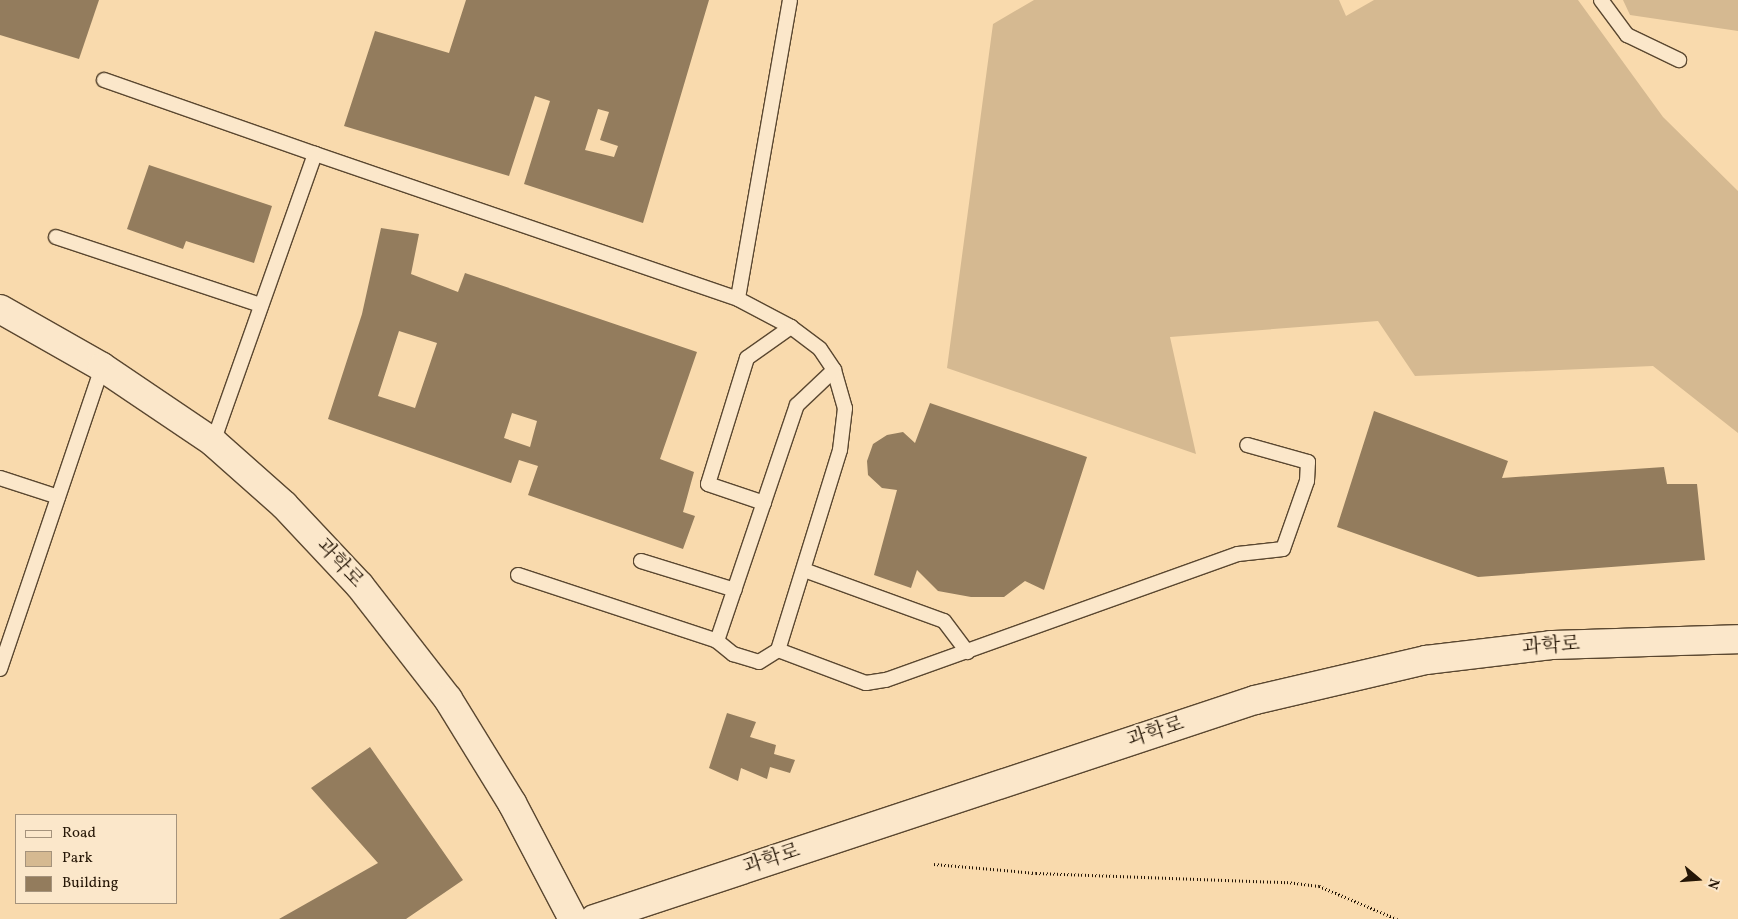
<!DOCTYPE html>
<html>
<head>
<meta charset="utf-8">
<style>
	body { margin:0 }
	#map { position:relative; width:1738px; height:919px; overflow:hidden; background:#f9daad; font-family:Vollkorn,"Noto Serif KR",serif }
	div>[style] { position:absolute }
	.green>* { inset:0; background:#d5b991 }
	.building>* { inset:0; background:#937c5d }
	.path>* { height:3px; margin-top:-1.5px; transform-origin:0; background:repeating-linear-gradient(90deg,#251606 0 1px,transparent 0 3.5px) }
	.roads { filter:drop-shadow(1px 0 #5a4730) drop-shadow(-1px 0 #5a4730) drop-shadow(0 1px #5a4730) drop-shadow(0 -1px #5a4730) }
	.service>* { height:14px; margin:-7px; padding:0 7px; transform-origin:7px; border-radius:7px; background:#fbe7ca }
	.tertiary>* { height:28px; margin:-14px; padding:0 14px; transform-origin:14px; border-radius:14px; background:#fbe7ca }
	.secondary>* { height:28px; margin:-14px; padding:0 14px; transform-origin:14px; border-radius:14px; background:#fbe7ca }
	span { translate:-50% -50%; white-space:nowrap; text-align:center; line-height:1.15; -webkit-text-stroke:4px #fbe7ca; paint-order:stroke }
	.street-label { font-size:20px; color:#251606 }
	.legend { position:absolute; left:15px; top:814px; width:162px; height:90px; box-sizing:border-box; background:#fbe7ca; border:1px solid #a5937c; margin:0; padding:6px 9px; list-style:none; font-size:15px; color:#251606 }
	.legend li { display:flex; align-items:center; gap:10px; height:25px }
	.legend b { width:25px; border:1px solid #a5937c }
	.north { position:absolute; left:1673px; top:854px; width:50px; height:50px; -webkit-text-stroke:4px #fbe7ca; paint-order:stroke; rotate:108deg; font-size:14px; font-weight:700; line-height:20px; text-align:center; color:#251606 }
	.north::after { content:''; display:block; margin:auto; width:18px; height:22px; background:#251606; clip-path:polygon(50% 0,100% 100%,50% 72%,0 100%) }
</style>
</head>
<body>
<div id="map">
	<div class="green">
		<div style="clip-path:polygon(1034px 0,1339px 0,1346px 16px,1374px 0,1578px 0,1663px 117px,1738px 191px,1738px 433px,1653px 366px,1415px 376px,1378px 321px,1170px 337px,1196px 454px,947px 368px,993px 24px)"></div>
		<div style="clip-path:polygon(1623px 0,1738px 0,1738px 31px,1630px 15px)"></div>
	</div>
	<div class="building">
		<div style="clip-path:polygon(0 0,99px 0,79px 59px,0 35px)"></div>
		<div style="clip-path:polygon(evenodd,466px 0,709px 0,643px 223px,524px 184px,550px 101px,535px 96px,509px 176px,344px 126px,375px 31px,449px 53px,466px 0,598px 109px,609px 112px,600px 140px,618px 146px,614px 157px,585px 150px,598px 109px)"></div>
		<div style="clip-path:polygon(149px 165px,272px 206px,254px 263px,186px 241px,183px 249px,127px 229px)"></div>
		<div style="clip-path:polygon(evenodd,381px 228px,419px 234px,411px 274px,458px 292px,465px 273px,697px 352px,660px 459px,694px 472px,683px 512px,695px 516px,683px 549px,528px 495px,538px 466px,519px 460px,511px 483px,328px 419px,362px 314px,381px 228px,399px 331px,437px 343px,415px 408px,378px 396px,399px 331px,381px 228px,512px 413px,537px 421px,530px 447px,504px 438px,512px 413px)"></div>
		<div style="clip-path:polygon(930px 403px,1087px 457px,1044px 590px,1025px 581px,1004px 597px,971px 597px,938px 591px,917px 570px,911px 588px,874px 575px,897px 490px,882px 488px,868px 475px,867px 461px,873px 444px,887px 435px,903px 432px,915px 443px)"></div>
		<div style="clip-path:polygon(1374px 411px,1508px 461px,1502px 478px,1664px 467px,1667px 484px,1697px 484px,1705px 560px,1478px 577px,1337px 527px)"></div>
		<div style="clip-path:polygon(727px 713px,756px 722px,750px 737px,776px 745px,774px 754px,795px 760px,790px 773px,770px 767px,767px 779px,741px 768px,738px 781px,709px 768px)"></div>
		<div style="clip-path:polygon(370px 747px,463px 880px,406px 919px,279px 919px,378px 863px,311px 788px)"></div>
	</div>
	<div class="path">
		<div style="left:934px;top:864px;width:102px;rotate:5deg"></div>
		<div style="left:1036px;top:873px;width:251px;rotate:2.1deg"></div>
		<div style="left:1287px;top:882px;width:32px;rotate:7deg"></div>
		<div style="left:1319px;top:886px;width:85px;rotate:22.9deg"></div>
	</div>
	<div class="roads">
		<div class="service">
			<div style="left:790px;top:0;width:303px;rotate:99.9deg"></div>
			<div style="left:738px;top:299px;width:60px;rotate:27.8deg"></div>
			<div style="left:1601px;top:0;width:44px;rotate:53.4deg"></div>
			<div style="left:1627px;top:35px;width:58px;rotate:25.7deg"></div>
			<div style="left:104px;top:80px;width:224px;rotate:19.3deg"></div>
			<div style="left:315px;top:154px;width:306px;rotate:109.5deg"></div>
			<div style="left:315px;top:154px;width:447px;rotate:18.9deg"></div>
			<div style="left:56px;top:237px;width:216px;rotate:18.4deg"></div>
			<div style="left:0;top:478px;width:61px;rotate:18.1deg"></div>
			<div style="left:764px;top:503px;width:59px;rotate:-161.3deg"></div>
			<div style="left:708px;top:484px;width:132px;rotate:-72.8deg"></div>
			<div style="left:747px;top:358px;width:54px;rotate:-35.2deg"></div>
			<div style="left:791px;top:327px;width:36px;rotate:37deg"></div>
			<div style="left:820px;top:349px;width:25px;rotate:56deg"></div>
			<div style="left:834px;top:370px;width:40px;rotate:74deg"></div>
			<div style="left:845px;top:408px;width:42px;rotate:96.8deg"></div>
			<div style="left:840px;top:450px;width:209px;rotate:107.2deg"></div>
			<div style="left:641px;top:561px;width:98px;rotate:17.1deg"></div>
			<div style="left:804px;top:570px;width:149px;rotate:20deg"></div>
			<div style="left:944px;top:621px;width:39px;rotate:53deg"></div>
			<div style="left:518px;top:575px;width:210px;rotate:18.3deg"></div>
			<div style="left:717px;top:641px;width:21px;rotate:39deg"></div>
			<div style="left:733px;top:654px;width:27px;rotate:17deg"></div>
			<div style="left:759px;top:662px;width:22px;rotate:-32deg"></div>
			<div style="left:778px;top:650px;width:94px;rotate:20.6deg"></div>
			<div style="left:866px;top:683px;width:20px;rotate:-9deg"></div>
			<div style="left:886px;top:680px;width:374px;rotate:-19.7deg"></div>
			<div style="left:1238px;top:554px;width:45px;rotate:-6.3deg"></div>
			<div style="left:1283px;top:549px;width:72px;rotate:-70.6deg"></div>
			<div style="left:1307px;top:481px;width:19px;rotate:-87deg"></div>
			<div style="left:1308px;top:462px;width:63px;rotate:-164.4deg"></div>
			<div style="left:717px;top:641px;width:249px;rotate:-71.3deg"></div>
			<div style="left:797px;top:405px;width:51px;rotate:-43.4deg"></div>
			<div style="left:0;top:669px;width:319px;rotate:-71.3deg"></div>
		</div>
		<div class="tertiary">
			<div style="left:0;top:309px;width:117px;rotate:29.6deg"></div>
			<div style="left:102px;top:367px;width:134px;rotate:34deg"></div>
			<div style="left:213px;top:442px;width:95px;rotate:41.6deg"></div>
			<div style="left:284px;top:505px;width:111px;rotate:46.8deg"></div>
			<div style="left:360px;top:586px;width:143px;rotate:52.1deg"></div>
			<div style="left:448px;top:699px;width:122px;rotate:58.4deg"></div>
			<div style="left:512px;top:803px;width:131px;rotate:62.3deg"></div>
		</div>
		<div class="secondary">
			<div style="left:594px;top:919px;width:696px;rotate:-18.33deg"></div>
			<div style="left:1255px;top:700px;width:176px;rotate:-13.2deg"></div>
			<div style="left:1426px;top:660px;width:126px;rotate:-6.8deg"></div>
			<div style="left:1551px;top:645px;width:187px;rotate:-1.8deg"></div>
		</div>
	</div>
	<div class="street-label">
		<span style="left:339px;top:564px;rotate:47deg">과학로</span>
		<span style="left:1551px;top:647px;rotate:-4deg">과학로</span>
		<span style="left:1156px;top:733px;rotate:-18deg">과학로</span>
		<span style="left:772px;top:860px;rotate:-18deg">과학로</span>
	</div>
	<ul class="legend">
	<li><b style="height:6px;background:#fbe7ca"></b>Road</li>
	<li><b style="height:14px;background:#d5b991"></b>Park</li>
	<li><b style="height:14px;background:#937c5d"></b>Building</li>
	</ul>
	<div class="north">N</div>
</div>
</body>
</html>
